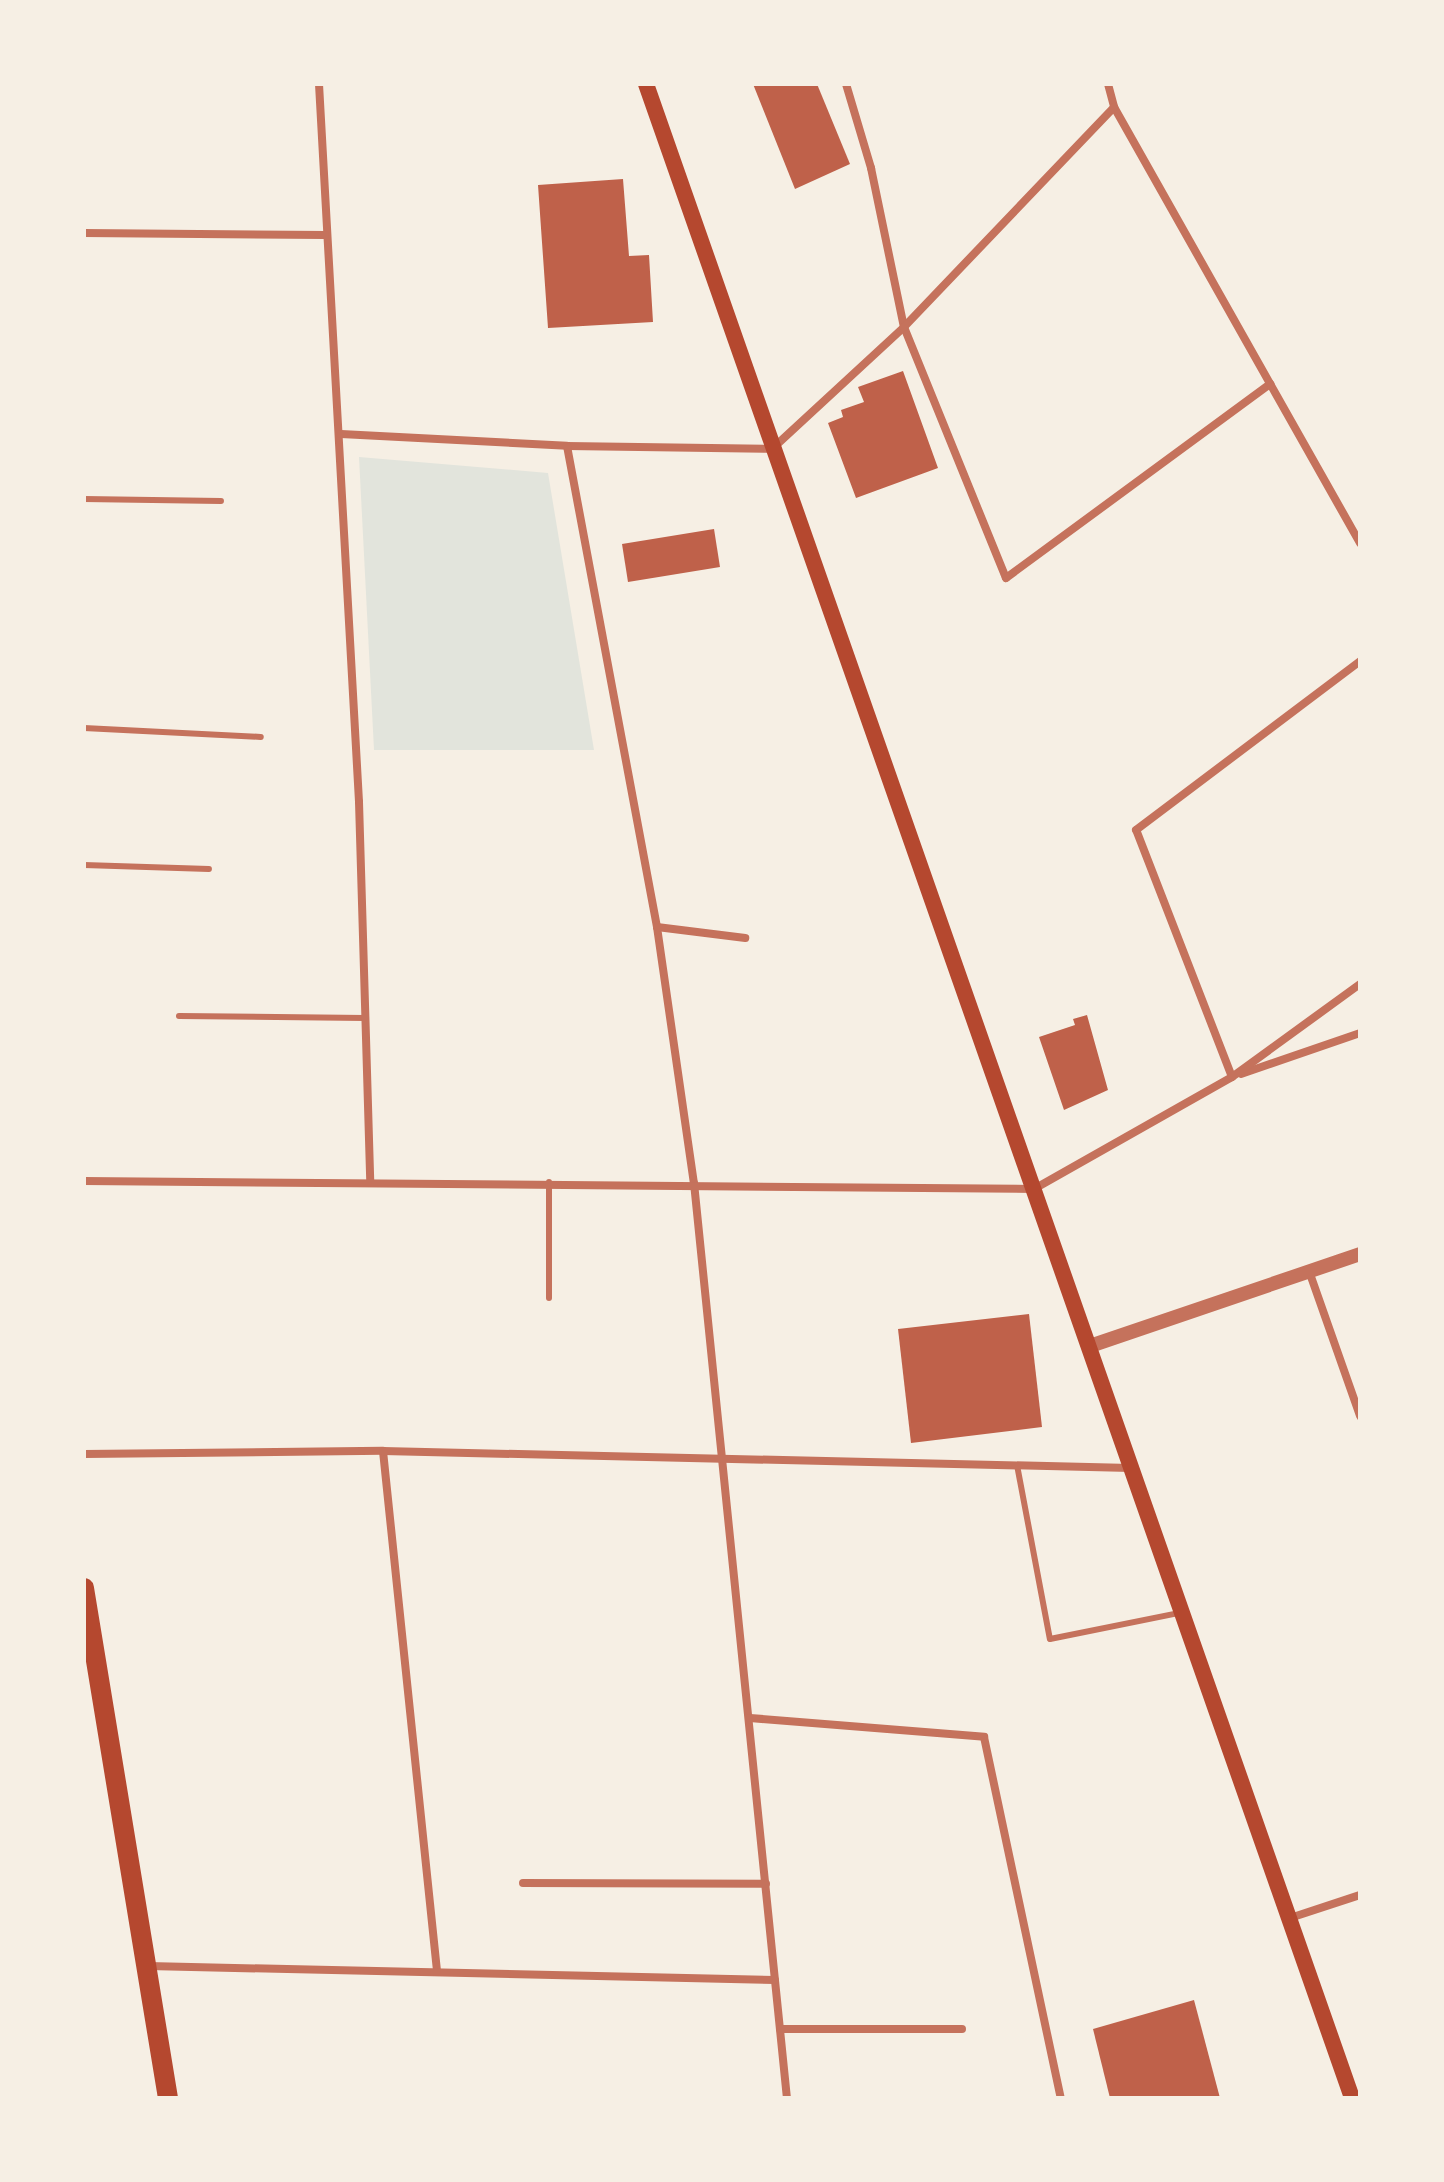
<!DOCTYPE html>
<html>
<head>
<meta charset="utf-8">
<style>
	body { margin:0 }
	#map { position:relative; width:1444px; height:2182px; overflow:hidden; background:#f6efe4; font-family:Spectral,serif }
	div>[style] { position:absolute }
	.green>* { inset:0; background:#e2e4dc }
	.building>* { inset:0; background:#bf614a }
	.service>* { height:6px; margin:-3px; padding:0 3px; transform-origin:3px; border-radius:3px; background:#c5725c }
	.minor>* { height:8px; margin:-4px; padding:0 4px; transform-origin:4px; border-radius:4px; background:#c5725c }
	.tertiary>* { height:14px; margin:-7px; padding:0 7px; transform-origin:7px; border-radius:7px; background:#c5725c }
	.secondary>* { height:16px; margin:-8px; padding:0 8px; transform-origin:8px; border-radius:8px; background:#b5482f }
	.primary>* { height:20px; margin:-10px; padding:0 10px; transform-origin:10px; border-radius:10px; background:#b5482f }
	span { translate:-50% -50%; white-space:nowrap; text-align:center; line-height:1.15; -webkit-text-stroke:7px #f6efe4; paint-order:stroke }
	.frame { position:absolute; inset:0; border:86px solid #f6efe4; pointer-events:none }
</style>
</head>
<body>
<div id="map">
	<div class="green">
		<div style="clip-path:polygon(359px 457px,548px 473px,594px 750px,374px 750px)"></div>
	</div>
	<div class="building">
		<div style="clip-path:polygon(753px 84px,817px 84px,850px 164px,795px 189px)"></div>
		<div style="clip-path:polygon(623px 179px,629px 256px,649px 255px,653px 322px,548px 328px,538px 185px)"></div>
		<div style="clip-path:polygon(903px 371px,938px 468px,856px 498px,828px 423px,843px 417px,841px 410px,864px 402px,858px 387px)"></div>
		<div style="clip-path:polygon(714px 529px,720px 567px,628px 582px,622px 544px)"></div>
		<div style="clip-path:polygon(1087px 1015px,1108px 1090px,1064px 1110px,1039px 1037px,1075px 1025px,1073px 1019px)"></div>
		<div style="clip-path:polygon(1029px 1314px,1042px 1427px,911px 1443px,898px 1329px)"></div>
		<div style="clip-path:polygon(1194px 2000px,1220px 2098px,1110px 2098px,1093px 2029px)"></div>
	</div>
	<div class="service">
		<div style="left:84px;top:499px;width:137px;rotate:0.8deg"></div>
		<div style="left:84px;top:728px;width:177px;rotate:2.9deg"></div>
		<div style="left:84px;top:865px;width:125px;rotate:1.8deg"></div>
		<div style="left:179px;top:1016px;width:186px;rotate:0.6deg"></div>
		<div style="left:549px;top:1182px;width:116px;rotate:90deg"></div>
		<div style="left:1017px;top:1465px;width:177px;rotate:79.3deg"></div>
		<div style="left:1050px;top:1639px;width:132px;rotate:-11.4deg"></div>
	</div>
	<div class="minor">
		<div style="left:319px;top:84px;width:719px;rotate:86.81deg"></div>
		<div style="left:359px;top:802px;width:379px;rotate:88.3deg"></div>
		<div style="left:846px;top:84px;width:88px;rotate:73.4deg"></div>
		<div style="left:871px;top:168px;width:162px;rotate:78.3deg"></div>
		<div style="left:904px;top:327px;width:271px;rotate:67.9deg"></div>
		<div style="left:1006px;top:578px;width:328px;rotate:-36.3deg"></div>
		<div style="left:1108px;top:84px;width:24px;rotate:75deg"></div>
		<div style="left:1114px;top:107px;width:501px;rotate:60.57deg"></div>
		<div style="left:84px;top:233px;width:241px;rotate:0.5deg"></div>
		<div style="left:341px;top:434px;width:226px;rotate:3deg"></div>
		<div style="left:567px;top:446px;width:205px;rotate:0.8deg"></div>
		<div style="left:772px;top:449px;width:180px;rotate:-42.7deg"></div>
		<div style="left:904px;top:327px;width:304px;rotate:-46.3deg"></div>
		<div style="left:567px;top:446px;width:489px;rotate:79.4deg"></div>
		<div style="left:657px;top:927px;width:259px;rotate:81.8deg"></div>
		<div style="left:694px;top:1183px;width:920px;rotate:84.2deg"></div>
		<div style="left:657px;top:927px;width:89px;rotate:7.1deg"></div>
		<div style="left:1241px;top:1074px;width:126px;rotate:-19deg"></div>
		<div style="left:1232px;top:1077px;width:265px;rotate:-111.2deg"></div>
		<div style="left:1136px;top:830px;width:281px;rotate:-37deg"></div>
		<div style="left:84px;top:1181px;width:950px;rotate:0.48deg"></div>
		<div style="left:1034px;top:1189px;width:227px;rotate:-29.5deg"></div>
		<div style="left:1232px;top:1077px;width:158px;rotate:-36deg"></div>
		<div style="left:1309px;top:1271px;width:154px;rotate:70.6deg"></div>
		<div style="left:383px;top:1451px;width:523px;rotate:84.07deg"></div>
		<div style="left:84px;top:1454px;width:299px;rotate:-0.6deg"></div>
		<div style="left:383px;top:1451px;width:748px;rotate:1.3deg"></div>
		<div style="left:750px;top:1718px;width:235px;rotate:4.6deg"></div>
		<div style="left:984px;top:1737px;width:369px;rotate:78deg"></div>
		<div style="left:523px;top:1883px;width:243px;rotate:0.2deg"></div>
		<div style="left:1290px;top:1918px;width:74px;rotate:-18.2deg"></div>
		<div style="left:148px;top:1966px;width:627px;rotate:1.28deg"></div>
		<div style="left:780px;top:2029px;width:182px"></div>
	</div>
	<div class="tertiary">
		<div style="left:1090px;top:1346px;width:285px;rotate:-18.8deg"></div>
	</div>
	<div class="secondary">
		<div style="left:646px;top:84px;width:2134px;rotate:70.68deg"></div>
	</div>
	<div class="primary">
		<div style="left:84px;top:1588px;width:517px;rotate:80.65deg"></div>
	</div>
	<div class="frame"></div>
</div>
</body>
</html>
